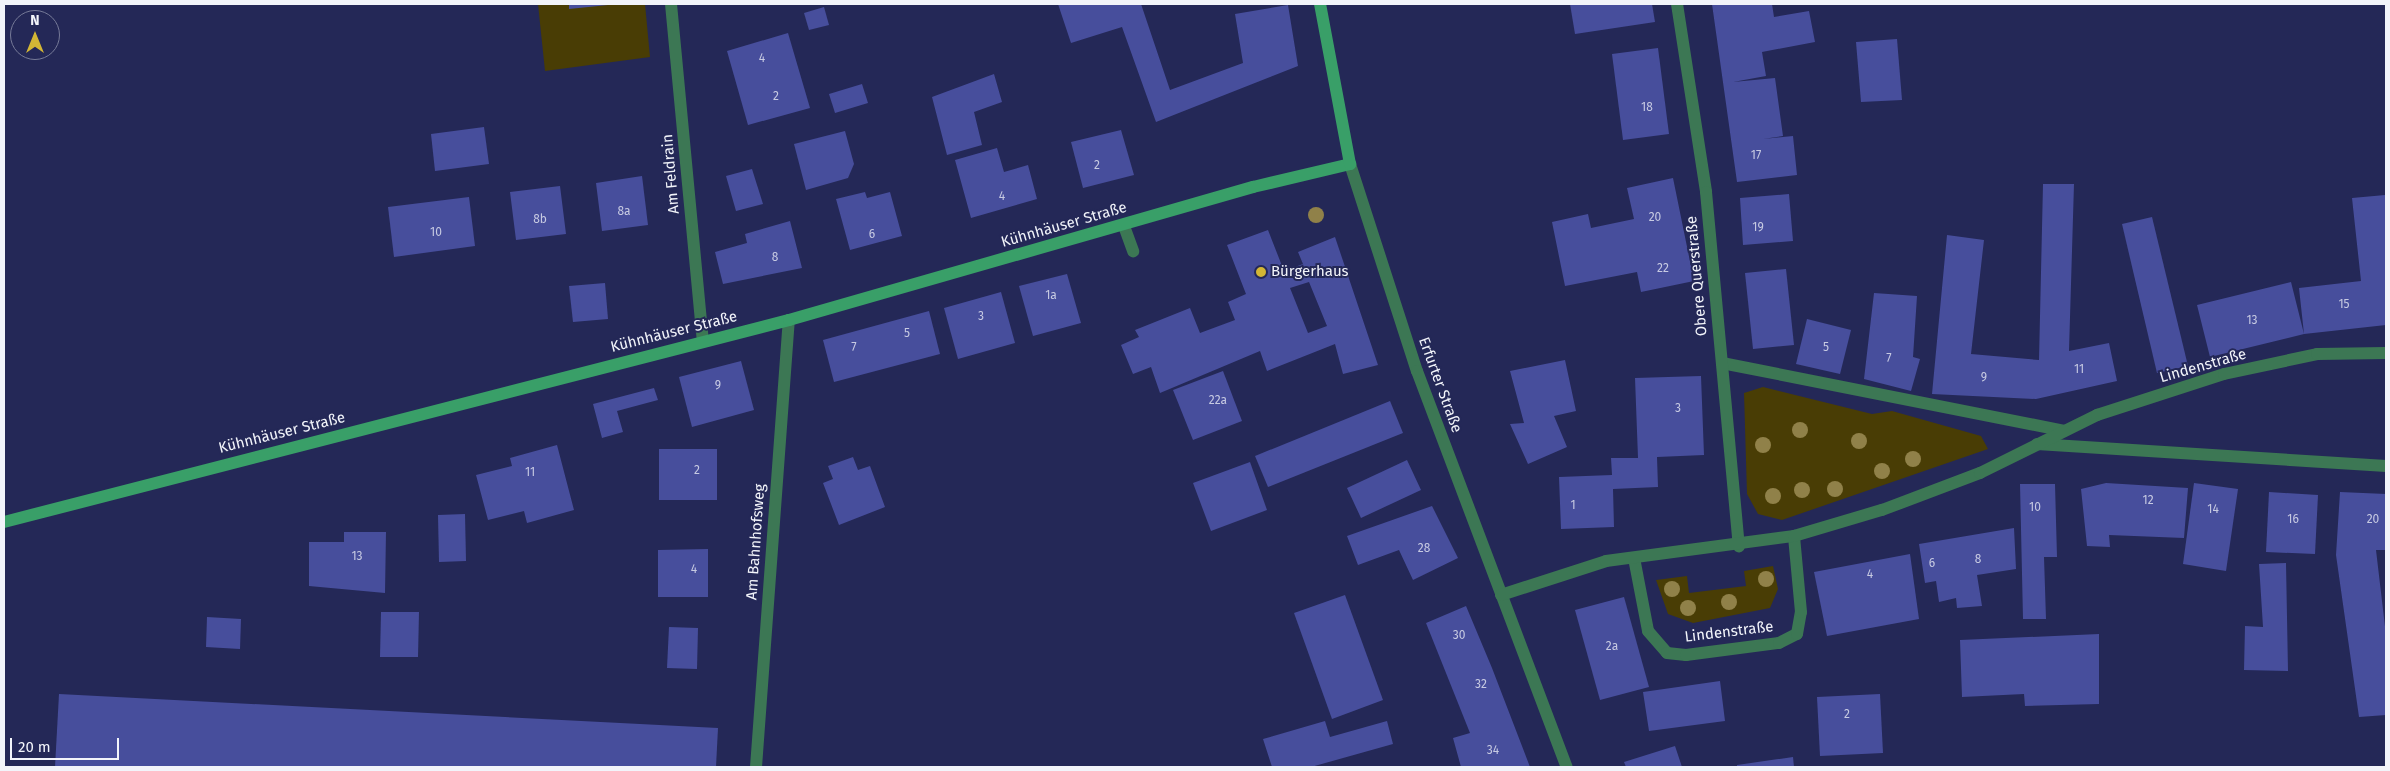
<!DOCTYPE html>
<html>
<head>
<meta charset="utf-8">
<style>
	body { margin:0 }
	#map { position:relative; width:2390px; height:771px; overflow:hidden; background:#242857; font-family:"Fira Sans",sans-serif }
	div>[style] { position:absolute }
	.green>* { inset:0; background:#493d05 }
	.building>* { inset:0; background:#474e9c }
	.lane>* { height:12px; margin:-6px; padding:0 6px; transform-origin:6px; border-radius:6px; background:#3c7754 }
	.street>* { height:12px; margin:-6px; padding:0 6px; transform-origin:6px; border-radius:6px; background:#3c7754 }
	.secondary>* { height:12px; margin:-6px; padding:0 6px; transform-origin:6px; border-radius:6px; background:#399f68 }
	.trees>* { width:16px; height:16px; margin:-8px; border-radius:50%; background:#908149 }
	.dots>* { width:14px; height:14px; translate:-50% -50%; box-sizing:border-box; border:2px solid #242857; border-radius:50% }
	span { translate:-50% -50%; white-space:nowrap; text-align:center; line-height:1.15; -webkit-text-stroke:4px #242857; paint-order:stroke }
	.number-label { font-size:12px; color:#c7cae2 }
	.number-label span { -webkit-text-stroke-width:0 }
	.street-label { font-size:15px; color:#f2f4fa }
	.poi-label { font-size:15px; color:#f2f4fa }
	.left { translate:0 -50%; text-align:left }
	.frame { position:absolute; inset:0; border:5px solid #f2f4fa; pointer-events:none }
	.north { position:absolute; left:10px; top:10px; width:50px; height:50px; box-sizing:border-box; background:#242857; border:1px solid #767a98; border-radius:50%; rotate:0deg; font-size:14px; font-weight:700; line-height:20px; text-align:center; color:#f2f4fa }
	.north::after { content:''; display:block; margin:auto; width:18px; height:22px; background:#d3b635; clip-path:polygon(50% 0,100% 100%,50% 72%,0 100%) }
	.scale { position:absolute; left:10px; top:738px; width:109px; height:22px; box-sizing:border-box; border:2px solid #f2f4fa; border-top:0; padding-left:6px; font-size:15px; line-height:18px; white-space:nowrap; color:#f2f4fa; -webkit-text-stroke:4px #242857; paint-order:stroke }
</style>
</head>
<body>
<div id="map">
	<div class="green">
		<div style="clip-path:polygon(538px 4px,645px 4px,650px 57px,545px 71px)"></div>
		<div style="clip-path:polygon(1763px 387px,1872px 414px,1892px 411px,1981px 436px,1988px 449px,1782px 520px,1758px 514px,1747px 494px,1744px 393px)"></div>
		<div style="clip-path:polygon(1773px 566px,1778px 589px,1770px 608px,1693px 623px,1668px 614px,1656px 580px,1687px 576px,1689px 593px,1746px 586px,1744px 571px)"></div>
	</div>
	<div class="building">
		<div style="clip-path:polygon(569px 4px,608px 4px,608px 5px,569px 9px)"></div>
		<div style="clip-path:polygon(1058px 4px,1141px 4px,1170px 90px,1243px 63px,1235px 14px,1288px 5px,1298px 66px,1156px 122px,1122px 27px,1071px 43px)"></div>
		<div style="clip-path:polygon(1570px 4px,1652px 4px,1655px 22px,1575px 34px)"></div>
		<div style="clip-path:polygon(1712px 4px,1772px 4px,1774px 17px,1809px 11px,1815px 42px,1762px 52px,1766px 76px,1733px 82px,1775px 78px,1783px 136px,1763px 139px,1793px 136px,1797px 175px,1737px 182px)"></div>
		<div style="clip-path:polygon(824px 7px,829px 25px,809px 30px,804px 13px)"></div>
		<div style="clip-path:polygon(788px 33px,810px 108px,748px 125px,727px 51px)"></div>
		<div style="clip-path:polygon(1897px 39px,1902px 100px,1861px 102px,1856px 42px)"></div>
		<div style="clip-path:polygon(1658px 48px,1669px 134px,1623px 140px,1612px 54px)"></div>
		<div style="clip-path:polygon(994px 74px,1002px 102px,974px 112px,982px 145px,947px 155px,932px 97px)"></div>
		<div style="clip-path:polygon(862px 84px,868px 103px,835px 113px,829px 94px)"></div>
		<div style="clip-path:polygon(484px 127px,489px 164px,435px 171px,431px 134px)"></div>
		<div style="clip-path:polygon(1121px 130px,1134px 175px,1083px 188px,1071px 142px)"></div>
		<div style="clip-path:polygon(845px 131px,854px 164px,848px 178px,806px 190px,794px 144px)"></div>
		<div style="clip-path:polygon(997px 148px,1004px 172px,1028px 165px,1037px 199px,971px 218px,955px 160px)"></div>
		<div style="clip-path:polygon(752px 169px,763px 204px,736px 211px,726px 176px)"></div>
		<div style="clip-path:polygon(642px 176px,648px 225px,602px 231px,596px 183px)"></div>
		<div style="clip-path:polygon(1673px 178px,1694px 281px,1641px 292px,1637px 272px,1565px 286px,1552px 222px,1588px 214px,1591px 228px,1634px 219px,1627px 188px)"></div>
		<div style="clip-path:polygon(2043px 184px,2074px 184px,2069px 351px,2109px 343px,2117px 381px,2036px 399px,1932px 394px,1947px 235px,1984px 240px,1971px 354px,2039px 360px)"></div>
		<div style="clip-path:polygon(560px 186px,566px 234px,516px 240px,510px 192px)"></div>
		<div style="clip-path:polygon(865px 192px,867px 198px,890px 192px,902px 236px,850px 250px,836px 199px)"></div>
		<div style="clip-path:polygon(1789px 194px,1793px 241px,1743px 245px,1740px 198px)"></div>
		<div style="clip-path:polygon(2385px 195px,2386px 325px,2304px 334px,2210px 357px,2197px 305px,2291px 282px,2304px 334px,2299px 288px,2361px 281px,2352px 198px)"></div>
		<div style="clip-path:polygon(469px 197px,475px 246px,394px 257px,388px 207px)"></div>
		<div style="clip-path:polygon(2152px 217px,2188px 366px,2157px 373px,2122px 224px)"></div>
		<div style="clip-path:polygon(790px 221px,802px 268px,723px 284px,715px 252px,747px 243px,745px 234px)"></div>
		<div style="clip-path:polygon(evenodd,1268px 230px,1284px 271px,1303px 264px,1298px 252px,1335px 237px,1378px 365px,1343px 374px,1335px 344px,1267px 371px,1260px 351px,1160px 393px,1151px 367px,1133px 374px,1121px 345px,1139px 337px,1135px 330px,1190px 308px,1200px 333px,1235px 320px,1228px 302px,1246px 294px,1227px 245px,1268px 230px,1309px 282px,1327px 326px,1308px 333px,1290px 288px,1309px 282px)"></div>
		<div style="clip-path:polygon(1786px 269px,1794px 345px,1753px 349px,1745px 273px)"></div>
		<div style="clip-path:polygon(1067px 274px,1081px 323px,1033px 336px,1019px 286px)"></div>
		<div style="clip-path:polygon(605px 283px,608px 319px,573px 322px,569px 286px)"></div>
		<div style="clip-path:polygon(1001px 292px,1015px 343px,958px 359px,944px 308px)"></div>
		<div style="clip-path:polygon(1874px 293px,1917px 296px,1913px 357px,1920px 359px,1911px 391px,1864px 379px)"></div>
		<div style="clip-path:polygon(929px 311px,940px 354px,834px 382px,823px 340px)"></div>
		<div style="clip-path:polygon(1807px 319px,1851px 330px,1840px 374px,1796px 364px)"></div>
		<div style="clip-path:polygon(1565px 360px,1576px 411px,1554px 416px,1567px 447px,1528px 464px,1510px 424px,1524px 423px,1510px 371px)"></div>
		<div style="clip-path:polygon(741px 361px,754px 410px,692px 427px,679px 377px)"></div>
		<div style="clip-path:polygon(1223px 371px,1242px 421px,1193px 440px,1173px 390px)"></div>
		<div style="clip-path:polygon(1701px 376px,1704px 455px,1657px 457px,1658px 487px,1613px 489px,1614px 527px,1561px 529px,1559px 477px,1612px 475px,1611px 458px,1638px 458px,1635px 378px)"></div>
		<div style="clip-path:polygon(654px 388px,658px 400px,617px 411px,623px 432px,602px 438px,593px 404px)"></div>
		<div style="clip-path:polygon(1390px 401px,1403px 433px,1268px 487px,1255px 456px)"></div>
		<div style="clip-path:polygon(557px 445px,574px 510px,527px 523px,524px 511px,488px 520px,476px 475px,512px 466px,510px 458px)"></div>
		<div style="clip-path:polygon(659px 449px,717px 449px,717px 500px,659px 500px)"></div>
		<div style="clip-path:polygon(853px 457px,858px 470px,870px 466px,885px 507px,839px 525px,823px 483px,833px 479px,828px 466px)"></div>
		<div style="clip-path:polygon(1407px 460px,1421px 490px,1361px 518px,1347px 488px)"></div>
		<div style="clip-path:polygon(1250px 462px,1267px 510px,1211px 531px,1193px 483px)"></div>
		<div style="clip-path:polygon(2106px 483px,2188px 488px,2184px 538px,2109px 535px,2110px 547px,2087px 546px,2081px 489px)"></div>
		<div style="clip-path:polygon(2194px 483px,2238px 489px,2226px 571px,2183px 564px)"></div>
		<div style="clip-path:polygon(2020px 484px,2055px 484px,2057px 557px,2044px 557px,2046px 619px,2023px 619px)"></div>
		<div style="clip-path:polygon(2269px 492px,2318px 495px,2315px 554px,2266px 552px)"></div>
		<div style="clip-path:polygon(2340px 492px,2386px 494px,2386px 550px,2376px 550px,2386px 635px,2386px 715px,2359px 717px,2336px 555px)"></div>
		<div style="clip-path:polygon(1432px 506px,1458px 558px,1413px 580px,1399px 550px,1358px 565px,1347px 536px)"></div>
		<div style="clip-path:polygon(465px 514px,466px 561px,439px 562px,438px 515px)"></div>
		<div style="clip-path:polygon(2014px 528px,2016px 569px,1977px 575px,1982px 606px,1957px 608px,1956px 598px,1939px 602px,1936px 581px,1925px 583px,1919px 544px)"></div>
		<div style="clip-path:polygon(344px 532px,386px 532px,385px 593px,309px 586px,309px 542px,344px 542px)"></div>
		<div style="clip-path:polygon(708px 549px,708px 597px,658px 597px,658px 550px)"></div>
		<div style="clip-path:polygon(1910px 554px,1919px 619px,1827px 636px,1814px 572px)"></div>
		<div style="clip-path:polygon(2286px 563px,2288px 671px,2244px 670px,2245px 626px,2263px 627px,2259px 564px)"></div>
		<div style="clip-path:polygon(1345px 595px,1383px 700px,1332px 719px,1294px 613px)"></div>
		<div style="clip-path:polygon(1624px 597px,1649px 687px,1600px 700px,1575px 610px)"></div>
		<div style="clip-path:polygon(1466px 606px,1492px 668px,1530px 767px,1461px 767px,1453px 738px,1470px 733px,1426px 623px)"></div>
		<div style="clip-path:polygon(381px 612px,419px 612px,418px 657px,380px 657px)"></div>
		<div style="clip-path:polygon(207px 617px,241px 619px,240px 649px,206px 647px)"></div>
		<div style="clip-path:polygon(669px 627px,698px 628px,697px 669px,667px 668px)"></div>
		<div style="clip-path:polygon(2099px 634px,2099px 704px,2025px 706px,2024px 694px,1962px 697px,1960px 640px)"></div>
		<div style="clip-path:polygon(1720px 681px,1725px 721px,1649px 731px,1643px 692px)"></div>
		<div style="clip-path:polygon(59px 694px,718px 728px,716px 767px,55px 767px)"></div>
		<div style="clip-path:polygon(1880px 694px,1883px 753px,1820px 756px,1817px 697px)"></div>
		<div style="clip-path:polygon(1325px 721px,1330px 737px,1387px 721px,1393px 744px,1311px 767px,1272px 767px,1263px 739px)"></div>
		<div style="clip-path:polygon(1675px 746px,1682px 767px,1626px 767px,1624px 762px)"></div>
		<div style="clip-path:polygon(1793px 757px,1794px 767px,1737px 767px,1737px 765px)"></div>
	</div>
	<div class="lane">
		<div style="left:671px;top:4px;width:339px;rotate:84.6deg"></div>
		<div style="left:1124px;top:226px;width:27px;rotate:70deg"></div>
		<div style="left:1722px;top:363px;width:349px;rotate:11.2deg"></div>
		<div style="left:1634px;top:558px;width:74px;rotate:79.1deg"></div>
		<div style="left:1648px;top:631px;width:29px;rotate:49deg"></div>
		<div style="left:1667px;top:653px;width:19px;rotate:6deg"></div>
		<div style="left:1686px;top:655px;width:94px;rotate:-7.4deg"></div>
		<div style="left:1779px;top:643px;width:20px;rotate:-27deg"></div>
		<div style="left:1797px;top:634px;width:22px;rotate:-80deg"></div>
		<div style="left:1801px;top:612px;width:76px;rotate:-95.3deg"></div>
	</div>
	<div class="street">
		<div style="left:1677px;top:4px;width:190px;rotate:81.2deg"></div>
		<div style="left:1706px;top:192px;width:356px;rotate:84.7deg"></div>
		<div style="left:1350px;top:164px;width:218px;rotate:72.1deg"></div>
		<div style="left:1417px;top:371px;width:423px;rotate:69.3deg"></div>
		<div style="left:2037px;top:444px;width:350px;rotate:3.6deg"></div>
		<div style="left:1501px;top:595px;width:110px;rotate:-17.9deg"></div>
		<div style="left:1606px;top:561px;width:190px;rotate:-7.6deg"></div>
		<div style="left:1794px;top:536px;width:92px;rotate:-16.5deg"></div>
		<div style="left:1882px;top:510px;width:105px;rotate:-20.7deg"></div>
		<div style="left:1980px;top:473px;width:131px;rotate:-26.4deg"></div>
		<div style="left:2097px;top:415px;width:133px;rotate:-17.9deg"></div>
		<div style="left:2224px;top:374px;width:95px;rotate:-12.1deg"></div>
		<div style="left:2317px;top:354px;width:69px;rotate:-0.8deg"></div>
		<div style="left:756px;top:767px;width:448px;rotate:-85.8deg"></div>
	</div>
	<div class="secondary">
		<div style="left:4px;top:522px;width:811px;rotate:-14.43deg"></div>
		<div style="left:789px;top:320px;width:483px;rotate:-16deg"></div>
		<div style="left:1253px;top:187px;width:100px;rotate:-13.3deg"></div>
		<div style="left:1350px;top:164px;width:163px;rotate:-100.6deg"></div>
	</div>
	<div class="trees">
		<div style="left:1316px;top:215px"></div>
		<div style="left:1800px;top:430px"></div>
		<div style="left:1859px;top:441px"></div>
		<div style="left:1763px;top:445px"></div>
		<div style="left:1913px;top:459px"></div>
		<div style="left:1882px;top:471px"></div>
		<div style="left:1835px;top:489px"></div>
		<div style="left:1802px;top:490px"></div>
		<div style="left:1773px;top:496px"></div>
		<div style="left:1766px;top:579px"></div>
		<div style="left:1672px;top:589px"></div>
		<div style="left:1729px;top:602px"></div>
		<div style="left:1688px;top:608px"></div>
	</div>
	<div class="dots">
		<div style="left:1261px;top:272px;background:#d3b635"></div>
	</div>
	<div class="number-label">
		<span style="left:762px;top:59px">4</span>
		<span style="left:776px;top:97px">2</span>
		<span style="left:1647px;top:108px">18</span>
		<span style="left:1756px;top:156px">17</span>
		<span style="left:1097px;top:166px">2</span>
		<span style="left:1002px;top:197px">4</span>
		<span style="left:624px;top:212px">8a</span>
		<span style="left:1655px;top:218px">20</span>
		<span style="left:540px;top:220px">8b</span>
		<span style="left:1758px;top:228px">19</span>
		<span style="left:436px;top:233px">10</span>
		<span style="left:872px;top:235px">6</span>
		<span style="left:775px;top:258px">8</span>
		<span style="left:1663px;top:269px">22</span>
		<span style="left:1051px;top:296px">1a</span>
		<span style="left:2344px;top:305px">15</span>
		<span style="left:981px;top:317px">3</span>
		<span style="left:2252px;top:321px">13</span>
		<span style="left:907px;top:334px">5</span>
		<span style="left:854px;top:348px">7</span>
		<span style="left:1826px;top:348px">5</span>
		<span style="left:1889px;top:359px">7</span>
		<span style="left:2079px;top:370px">11</span>
		<span style="left:1984px;top:378px">9</span>
		<span style="left:718px;top:386px">9</span>
		<span style="left:1218px;top:401px">22a</span>
		<span style="left:1678px;top:409px">3</span>
		<span style="left:697px;top:471px">2</span>
		<span style="left:530px;top:473px">11</span>
		<span style="left:2148px;top:501px">12</span>
		<span style="left:1573px;top:506px">1</span>
		<span style="left:2035px;top:508px">10</span>
		<span style="left:2213px;top:510px">14</span>
		<span style="left:2293px;top:520px">16</span>
		<span style="left:2373px;top:520px">20</span>
		<span style="left:1424px;top:549px">28</span>
		<span style="left:357px;top:557px">13</span>
		<span style="left:1978px;top:560px">8</span>
		<span style="left:1932px;top:564px">6</span>
		<span style="left:694px;top:570px">4</span>
		<span style="left:1870px;top:575px">4</span>
		<span style="left:1459px;top:636px">30</span>
		<span style="left:1612px;top:647px">2a</span>
		<span style="left:1481px;top:685px">32</span>
		<span style="left:1847px;top:715px">2</span>
		<span style="left:1493px;top:751px">34</span>
	</div>
	<div class="street-label">
		<span style="left:671px;top:174px;rotate:-95deg">Am Feldrain</span>
		<span style="left:1064px;top:225px;rotate:-16deg">Kühnhäuser Straße</span>
		<span style="left:1697px;top:276px;rotate:-95deg">Obere Querstraße</span>
		<span style="left:674px;top:332px;rotate:-14deg">Kühnhäuser Straße</span>
		<span style="left:2203px;top:366px;rotate:-16deg">Lindenstraße</span>
		<span style="left:1440px;top:385px;rotate:70deg">Erfurter Straße</span>
		<span style="left:282px;top:433px;rotate:-14deg">Kühnhäuser Straße</span>
		<span style="left:756px;top:542px;rotate:-86deg">Am Bahnhofsweg</span>
		<span style="left:1729px;top:632px;rotate:-7deg">Lindenstraße</span>
	</div>
	<div class="poi-label">
		<span class="left" style="left:1271px;top:272px">Bürgerhaus</span>
	</div>
	<div class="frame"></div>
	<div class="north">N</div>
	<div class="scale">20 m</div>
</div>
</body>
</html>
